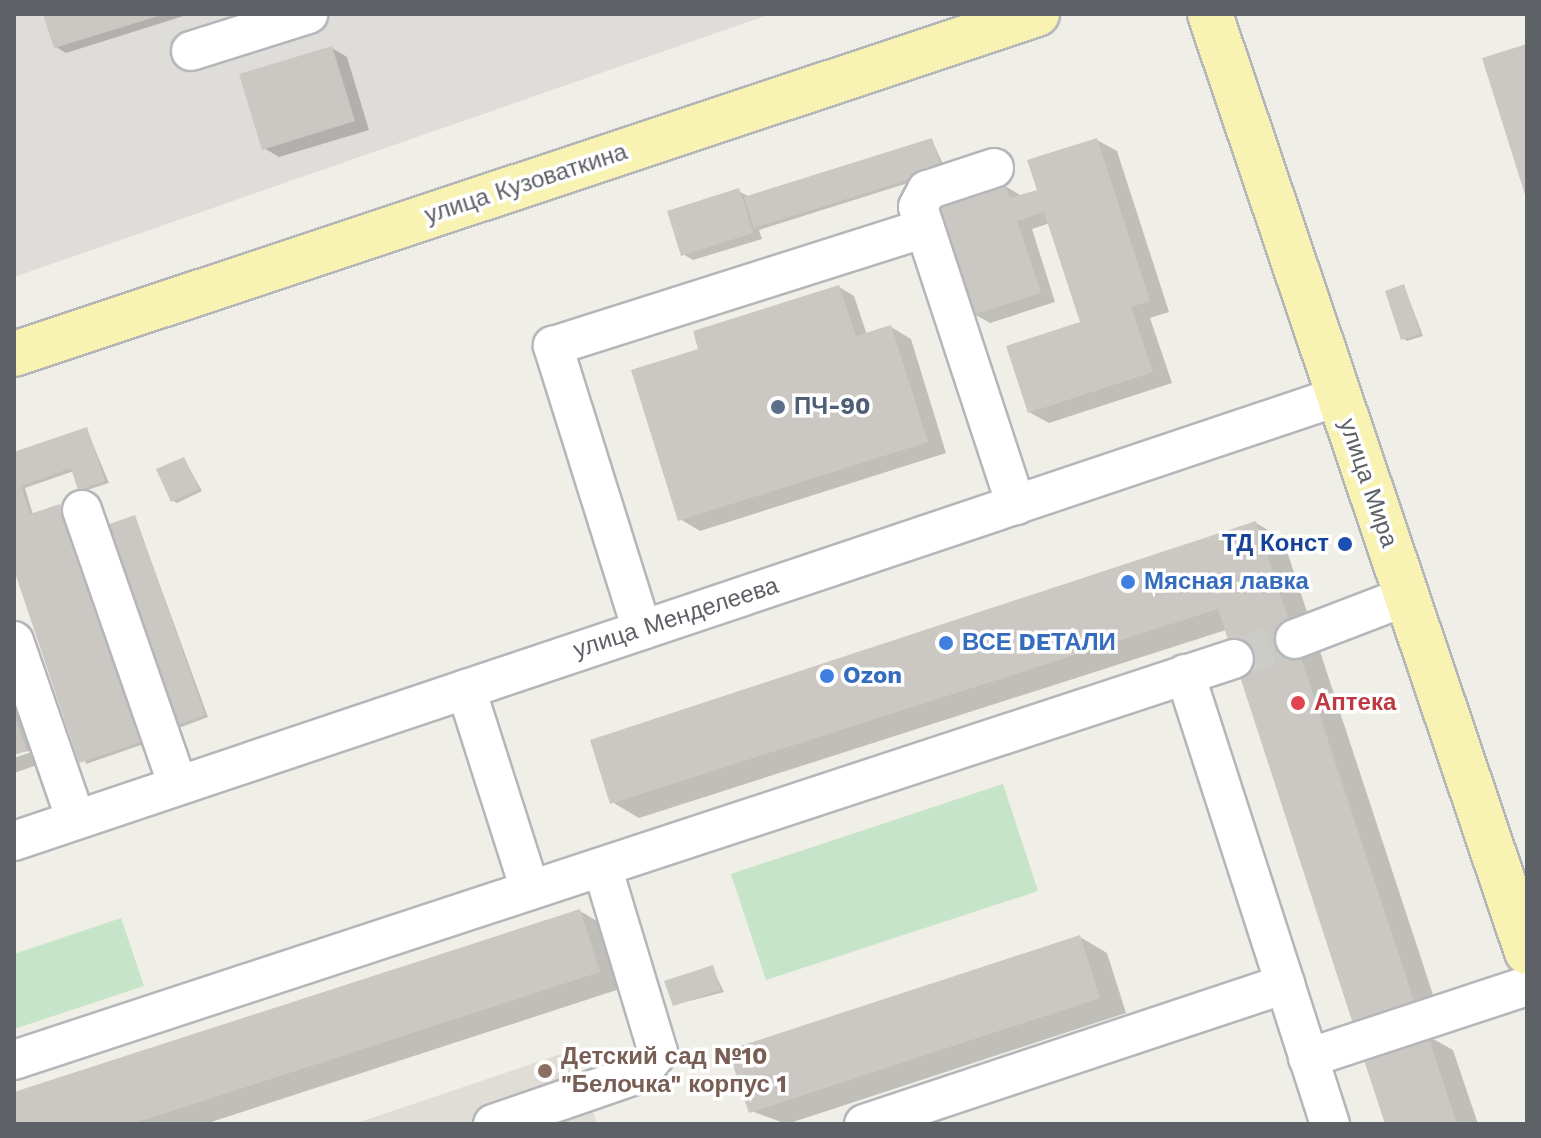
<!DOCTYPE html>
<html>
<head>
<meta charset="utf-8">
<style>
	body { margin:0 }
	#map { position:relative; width:1541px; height:1138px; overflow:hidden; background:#efeee7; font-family:"Work Sans",sans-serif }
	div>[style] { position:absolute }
	.industrial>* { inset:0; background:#deddd9 }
	.education>* { inset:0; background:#dfddd5 }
	.green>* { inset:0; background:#c6e4c8 }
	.shadow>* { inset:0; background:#0003 }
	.building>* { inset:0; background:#cbc8c4 }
	.minor-tunnel>* { height:38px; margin-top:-19px; transform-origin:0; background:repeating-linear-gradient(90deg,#cbcbc7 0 38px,transparent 0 57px) }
	.roads { filter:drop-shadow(2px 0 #b4b6ba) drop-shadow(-2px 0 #b4b6ba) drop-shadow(0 2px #b4b6ba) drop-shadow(0 -2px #b4b6ba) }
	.minor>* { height:38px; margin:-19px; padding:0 19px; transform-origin:19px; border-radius:19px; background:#fff }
	.major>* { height:44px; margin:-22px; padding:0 22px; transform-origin:22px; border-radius:22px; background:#f8f3b2 }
	.dots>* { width:22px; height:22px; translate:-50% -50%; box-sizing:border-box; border:4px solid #fff; border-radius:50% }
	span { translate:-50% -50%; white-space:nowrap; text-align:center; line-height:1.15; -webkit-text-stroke:7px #fff; paint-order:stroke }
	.street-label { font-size:24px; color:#5e6166 }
	.service-label { font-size:24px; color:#4e5e75; font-weight:700 }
	.left { translate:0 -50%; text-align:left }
	.transit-label { font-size:24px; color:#164399; font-weight:700 }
	.right { translate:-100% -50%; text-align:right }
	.shop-label { font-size:24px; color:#366cbe; font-weight:700 }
	.health-label { font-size:24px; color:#be3a42; font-weight:700 }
	.education-label { font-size:24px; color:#785e54; font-weight:700 }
	.frame { position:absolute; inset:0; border:16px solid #5e6166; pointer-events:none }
</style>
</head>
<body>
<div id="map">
	<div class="industrial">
		<div style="clip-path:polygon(14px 14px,771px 14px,14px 277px)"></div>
	</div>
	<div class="education">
		<div style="clip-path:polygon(573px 1050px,597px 1124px,354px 1124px)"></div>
	</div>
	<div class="green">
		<div style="clip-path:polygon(1003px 784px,1038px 891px,766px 980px,731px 874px)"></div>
		<div style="clip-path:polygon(121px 918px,144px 986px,14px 1029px,14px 954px)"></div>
	</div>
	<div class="shadow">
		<div style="clip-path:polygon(45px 14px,190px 14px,66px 53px,56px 47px)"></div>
		<div style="clip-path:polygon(332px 48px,347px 57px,369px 130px,279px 157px,264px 148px)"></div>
		<div style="clip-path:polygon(932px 140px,946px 171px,759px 230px,762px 239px,693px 260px,683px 254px,738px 191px,748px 196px)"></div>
		<div style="clip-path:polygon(1097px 140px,1117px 151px,1169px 312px,1150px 318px,1172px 383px,1049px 423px,1029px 412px,1082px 323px,1050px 223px,1032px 229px,1055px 302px,990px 323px,974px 314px,1005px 186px,1020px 195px,1039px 191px)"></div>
		<div style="clip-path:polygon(1404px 286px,1423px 336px,1407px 341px,1403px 338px)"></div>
		<div style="clip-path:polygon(839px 287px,854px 296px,867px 335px,891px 327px,911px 339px,946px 453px,700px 531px,680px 519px,698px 351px)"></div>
		<div style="clip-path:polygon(87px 430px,109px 483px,84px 491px,74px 471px,25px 488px,33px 515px,64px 509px,144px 744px,86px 764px,14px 564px,14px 454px)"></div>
		<div style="clip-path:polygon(184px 459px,202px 491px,177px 503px,172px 500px)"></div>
		<div style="clip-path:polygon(135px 517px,208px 717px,179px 728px,175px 725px)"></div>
		<div style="clip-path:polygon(1256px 523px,1283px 539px,1441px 1019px,1382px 1038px,1226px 630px,639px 818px,612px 802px)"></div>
		<div style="clip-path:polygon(14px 668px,46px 762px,14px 773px,14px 758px,37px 750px,14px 753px)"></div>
		<div style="clip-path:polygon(580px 911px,607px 927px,626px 987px,205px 1124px,15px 1124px,14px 1094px)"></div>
		<div style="clip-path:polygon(1080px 937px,1107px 953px,1126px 1013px,787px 1124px,751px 1111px)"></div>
		<div style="clip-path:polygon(712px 967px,724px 992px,674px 1005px)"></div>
		<div style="clip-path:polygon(1426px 1035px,1453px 1050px,1478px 1124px,1387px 1124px)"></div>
	</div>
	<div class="building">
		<div style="clip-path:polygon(43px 14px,162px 14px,162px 15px,54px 48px)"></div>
		<div style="clip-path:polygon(1527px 44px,1527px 198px,1526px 198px,1482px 58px)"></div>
		<div style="clip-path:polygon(332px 46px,355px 121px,262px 150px,239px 74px)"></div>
		<div style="clip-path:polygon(932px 138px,942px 169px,754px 228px,744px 197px)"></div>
		<div style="clip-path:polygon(1097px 138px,1150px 301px,1131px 307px,1153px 372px,1028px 413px,1006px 346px,1080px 322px,1044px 212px,1017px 221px,1041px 293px,973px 315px,937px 206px,1005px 184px,1010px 198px,1037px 190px,1027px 160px)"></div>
		<div style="clip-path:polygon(739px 188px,753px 233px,681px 256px,667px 211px)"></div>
		<div style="clip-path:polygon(1404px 284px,1420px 334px,1401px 340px,1385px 291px)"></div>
		<div style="clip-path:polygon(839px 285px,856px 336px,891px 325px,928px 442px,678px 521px,631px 370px,698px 349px,693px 331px)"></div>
		<div style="clip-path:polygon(87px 427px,105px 481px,78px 490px,71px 468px,21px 486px,30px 514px,60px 504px,141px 742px,79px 763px,14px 570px,14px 452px)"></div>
		<div style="clip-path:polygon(184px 457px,199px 489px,171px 502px,156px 469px)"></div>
		<div style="clip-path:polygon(135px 515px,205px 715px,173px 726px,104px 526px)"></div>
		<div style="clip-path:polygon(1256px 521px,1415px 1004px,1353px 1024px,1218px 609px,610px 804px,590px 740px)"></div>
		<div style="clip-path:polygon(14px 715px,27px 751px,14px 755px)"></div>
		<div style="clip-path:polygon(580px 909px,600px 972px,132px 1124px,14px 1124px,14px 1092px)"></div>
		<div style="clip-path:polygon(1080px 935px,1100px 998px,749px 1113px,728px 1050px)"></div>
		<div style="clip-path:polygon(713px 965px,721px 990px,673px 1006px,664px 981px)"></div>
		<div style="clip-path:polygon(1427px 1033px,1457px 1124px,1385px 1124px,1362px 1054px)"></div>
	</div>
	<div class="minor-tunnel">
		<div style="left:1234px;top:659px;width:64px;rotate:-18.2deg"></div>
	</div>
	<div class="roads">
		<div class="minor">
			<div style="left:191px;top:51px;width:123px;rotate:-17.5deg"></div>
			<div style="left:994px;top:168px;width:71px;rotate:161.8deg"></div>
			<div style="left:927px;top:190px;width:19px;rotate:118deg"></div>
			<div style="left:918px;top:207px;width:314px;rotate:71.8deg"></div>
			<div style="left:82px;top:510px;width:291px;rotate:70.8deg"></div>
			<div style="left:642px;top:630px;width:298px;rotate:-107.4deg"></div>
			<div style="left:553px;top:346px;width:390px;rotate:-17.6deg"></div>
			<div style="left:1295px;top:639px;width:120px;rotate:-21deg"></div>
			<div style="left:14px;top:641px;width:189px;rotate:70.9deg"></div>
			<div style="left:1185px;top:674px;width:326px;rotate:72.1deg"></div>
			<div style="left:466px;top:689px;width:210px;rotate:72.3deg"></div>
			<div style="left:14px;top:841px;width:1398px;rotate:-18.56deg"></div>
			<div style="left:1308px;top:1058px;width:231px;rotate:-18.2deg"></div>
			<div style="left:14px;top:1060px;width:1284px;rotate:-18.2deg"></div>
			<div style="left:493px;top:1124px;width:157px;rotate:-19deg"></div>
			<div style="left:641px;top:1073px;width:27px;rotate:-51deg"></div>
			<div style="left:658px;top:1052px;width:193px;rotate:-106.8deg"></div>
			<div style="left:864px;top:1124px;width:444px;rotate:-18.4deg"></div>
			<div style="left:1285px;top:984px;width:147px;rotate:72.2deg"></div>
		</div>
		<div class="major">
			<div style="left:1210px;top:14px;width:990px;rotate:71.33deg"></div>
			<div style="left:14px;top:354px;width:1078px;rotate:-18.38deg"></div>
		</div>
	</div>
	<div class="dots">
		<div style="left:778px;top:407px;background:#5c6f8a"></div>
		<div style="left:1345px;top:544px;background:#1a4fb4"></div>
		<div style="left:1128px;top:582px;background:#3f7fe0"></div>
		<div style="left:946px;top:643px;background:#3f7fe0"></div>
		<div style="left:827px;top:676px;background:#3f7fe0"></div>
		<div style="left:1298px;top:703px;background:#e0444e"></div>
		<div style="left:545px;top:1071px;background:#8d6e63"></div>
	</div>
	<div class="street-label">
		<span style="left:526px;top:184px;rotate:-18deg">улица Кузоваткина</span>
		<span style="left:1368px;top:483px;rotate:71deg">улица Мира</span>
		<span style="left:676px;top:618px;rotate:-18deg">улица Менделеева</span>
	</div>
	<div class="service-label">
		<span class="left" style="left:794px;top:407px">ПЧ-90</span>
	</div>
	<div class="transit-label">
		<span class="right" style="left:1329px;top:544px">ТД Конст</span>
	</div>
	<div class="shop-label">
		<span class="left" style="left:1144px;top:582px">Мясная лавка</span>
		<span class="left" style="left:962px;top:643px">ВСЕ DEТАЛИ</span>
		<span class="left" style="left:843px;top:676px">Ozon</span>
	</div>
	<div class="health-label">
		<span class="left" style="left:1314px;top:703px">Аптека</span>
	</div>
	<div class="education-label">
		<span class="left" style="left:561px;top:1071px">Детский сад №10<br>"Белочка" корпус 1</span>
	</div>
	<div class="frame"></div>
</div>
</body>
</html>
